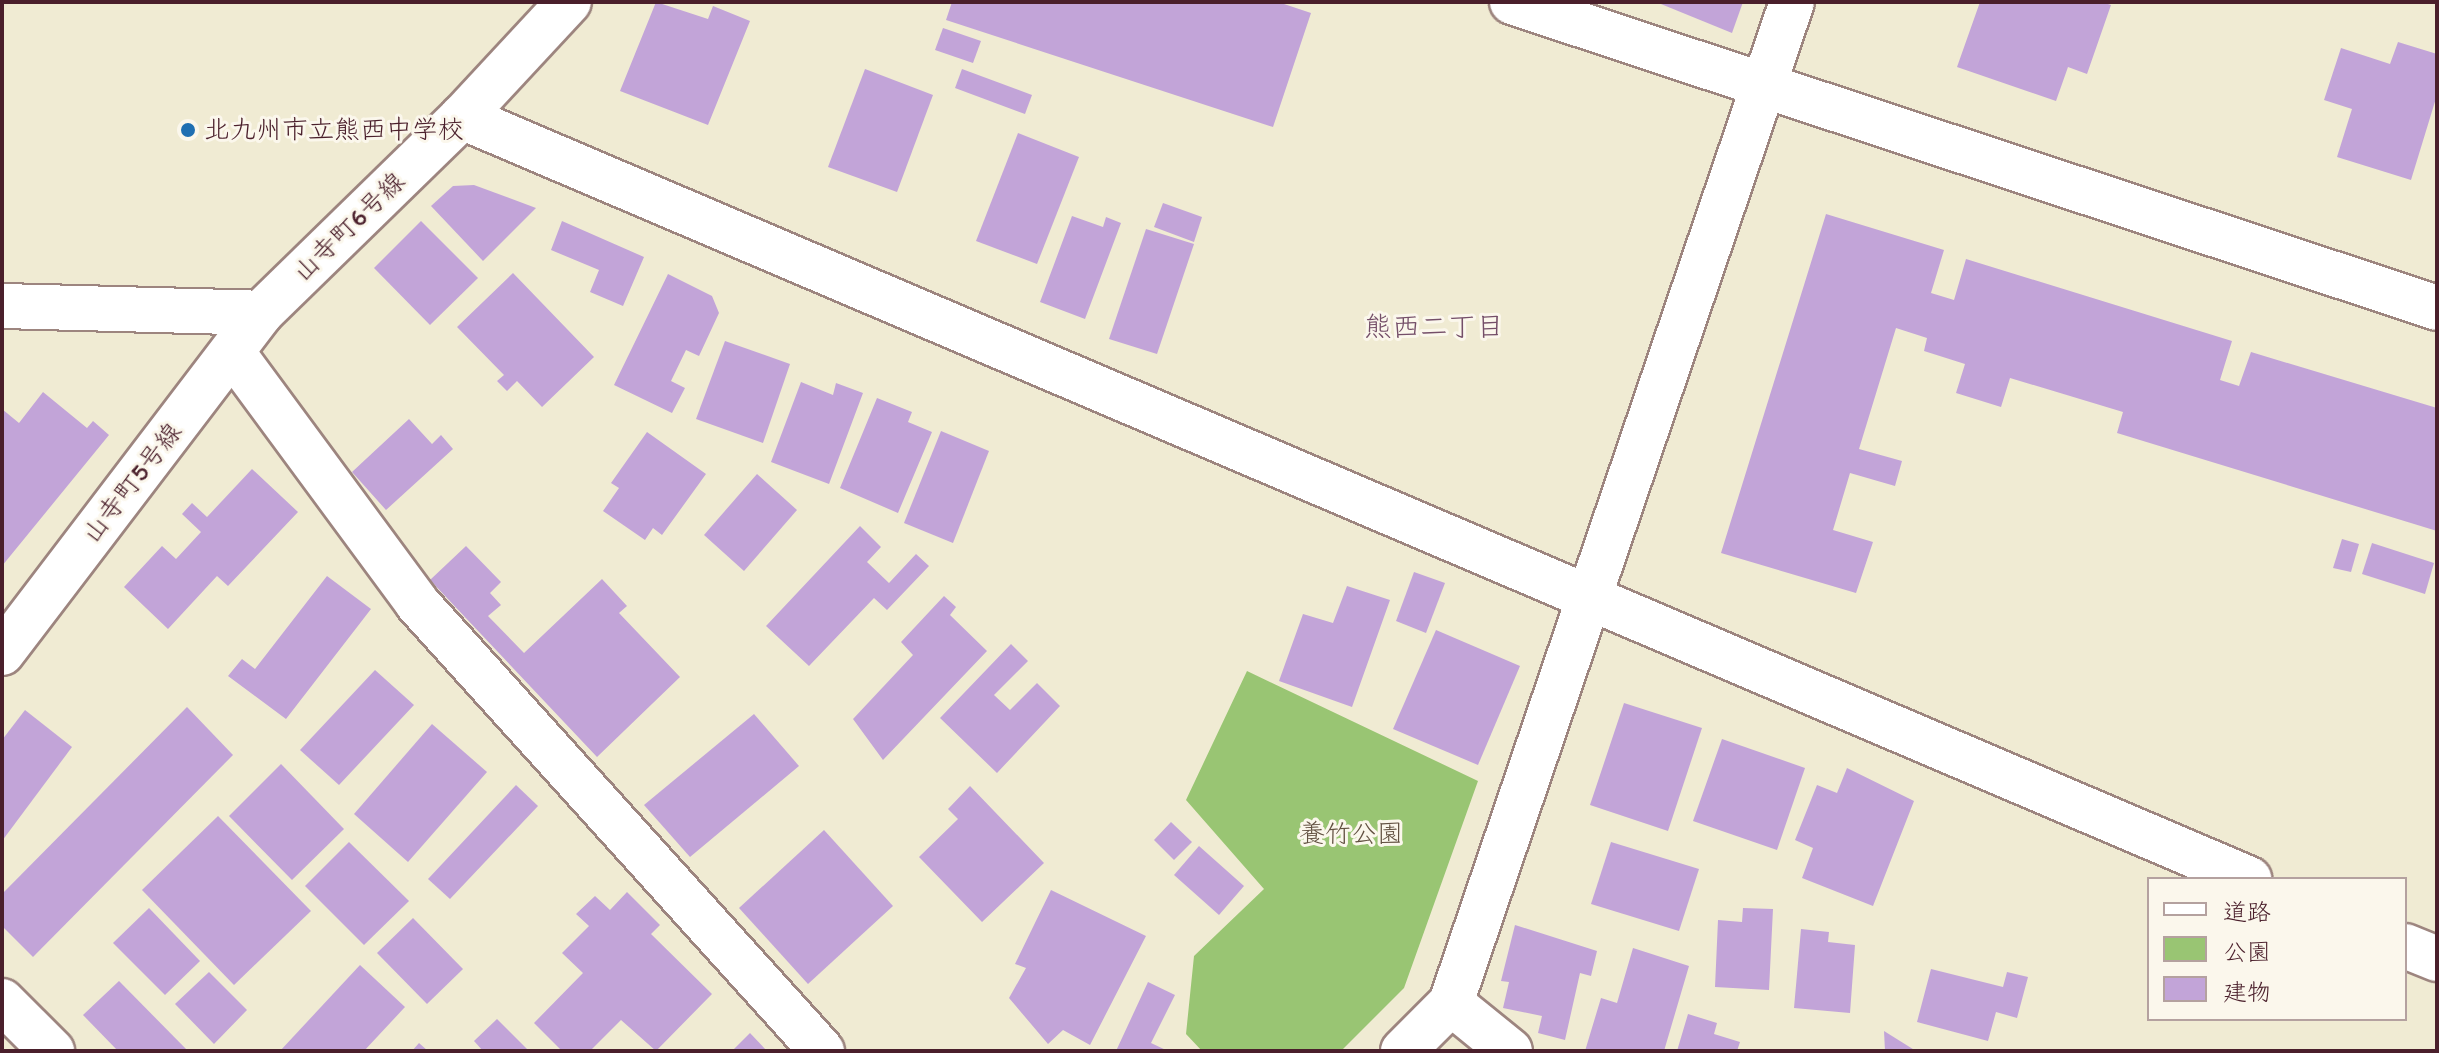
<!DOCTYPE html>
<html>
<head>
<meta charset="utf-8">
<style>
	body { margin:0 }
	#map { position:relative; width:2439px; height:1053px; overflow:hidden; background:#f0ebd3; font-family:Itim,"Klee One",sans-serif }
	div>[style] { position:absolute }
	.green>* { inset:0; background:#99c573 }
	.building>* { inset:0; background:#c2a4d8 }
	.roads { filter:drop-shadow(2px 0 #9d857f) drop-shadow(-2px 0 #9d857f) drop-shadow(0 2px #9d857f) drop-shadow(0 -2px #9d857f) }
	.minor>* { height:44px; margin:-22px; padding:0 22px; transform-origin:22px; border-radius:22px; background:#fff }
	.dots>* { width:22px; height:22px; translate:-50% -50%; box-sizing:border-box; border:4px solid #fbf7ec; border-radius:50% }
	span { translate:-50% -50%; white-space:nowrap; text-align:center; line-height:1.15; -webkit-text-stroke:6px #fbf7ec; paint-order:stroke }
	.poi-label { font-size:26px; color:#4a1f2b }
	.left { translate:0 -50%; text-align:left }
	.street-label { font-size:26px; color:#4a1f2b }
	.park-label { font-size:26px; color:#625141 }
	.neighbourhood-label { font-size:28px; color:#744e68 }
	.frame { position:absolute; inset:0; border:4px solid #4a1f2b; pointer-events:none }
	.legend { position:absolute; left:2147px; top:877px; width:260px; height:144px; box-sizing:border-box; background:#fbf7ec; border:2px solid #b4a19f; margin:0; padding:10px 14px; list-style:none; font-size:24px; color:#4a1f2b }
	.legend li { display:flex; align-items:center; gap:16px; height:40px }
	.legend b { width:40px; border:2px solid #b4a19f }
</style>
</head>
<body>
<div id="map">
	<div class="green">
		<div style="clip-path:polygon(1247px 671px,1478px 781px,1404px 988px,1341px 1051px,1202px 1051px,1186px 1034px,1194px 956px,1264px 889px,1186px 800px)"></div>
	</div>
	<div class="building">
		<div style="clip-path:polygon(656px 2px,708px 19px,713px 6px,750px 21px,708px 125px,620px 91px)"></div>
		<div style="clip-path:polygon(952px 2px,1278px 2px,1311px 13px,1273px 127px,946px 20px)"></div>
		<div style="clip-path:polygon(1656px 2px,1743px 2px,1732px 33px)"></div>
		<div style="clip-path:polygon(1980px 2px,2102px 2px,2111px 5px,2087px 74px,2068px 67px,2056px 101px,1957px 67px)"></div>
		<div style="clip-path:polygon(943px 28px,981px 41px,973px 63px,935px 50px)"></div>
		<div style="clip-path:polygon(2398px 42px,2437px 54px,2437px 95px,2411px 180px,2337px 157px,2352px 109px,2324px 100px,2341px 48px,2390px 64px)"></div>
		<div style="clip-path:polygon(865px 69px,933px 95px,897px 192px,828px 167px)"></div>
		<div style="clip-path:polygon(962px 69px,1032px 95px,1025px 114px,955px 88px)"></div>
		<div style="clip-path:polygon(1018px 133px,1079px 157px,1037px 264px,976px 241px)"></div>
		<div style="clip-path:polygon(474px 185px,536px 208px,483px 261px,431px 206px,453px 186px)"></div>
		<div style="clip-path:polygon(1163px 203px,1202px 217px,1194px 242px,1154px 227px)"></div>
		<div style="clip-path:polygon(1826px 214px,1944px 250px,1931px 293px,1954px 300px,1966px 259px,2232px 341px,2220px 380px,2239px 386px,2251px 352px,2437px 408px,2437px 531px,2117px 433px,2123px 412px,2010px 378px,2001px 407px,1956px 393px,1965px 364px,1924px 351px,1927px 338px,1896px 328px,1859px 449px,1902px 461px,1895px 486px,1850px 473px,1833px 530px,1873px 542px,1856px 593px,1721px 553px)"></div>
		<div style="clip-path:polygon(1072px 216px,1103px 227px,1106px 217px,1121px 223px,1085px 319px,1040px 302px)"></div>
		<div style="clip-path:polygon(421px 221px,478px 278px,430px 325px,374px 268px)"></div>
		<div style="clip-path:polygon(562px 221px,644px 257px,623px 306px,590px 292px,599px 270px,551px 250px)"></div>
		<div style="clip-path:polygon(1146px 229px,1194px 244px,1157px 354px,1109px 339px)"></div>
		<div style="clip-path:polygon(513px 273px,594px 357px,542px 407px,517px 381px,507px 391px,497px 381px,504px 375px,457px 327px)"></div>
		<div style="clip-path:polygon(668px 274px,712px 296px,719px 313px,699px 356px,686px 350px,671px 381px,685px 388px,672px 413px,614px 385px)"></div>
		<div style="clip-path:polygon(725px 341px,790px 364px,763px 443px,696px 419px)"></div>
		<div style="clip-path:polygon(801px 382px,833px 395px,836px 383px,863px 393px,829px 484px,771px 462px)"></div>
		<div style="clip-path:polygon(43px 392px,87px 428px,93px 421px,109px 435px,2px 566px,2px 409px,19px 423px)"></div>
		<div style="clip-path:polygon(877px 398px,912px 412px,908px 422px,932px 432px,898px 513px,840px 488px)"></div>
		<div style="clip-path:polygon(409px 419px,432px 444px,441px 435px,453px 449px,386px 510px,352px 472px)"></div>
		<div style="clip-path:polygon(941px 431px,989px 451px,953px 543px,904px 523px)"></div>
		<div style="clip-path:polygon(647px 432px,706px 474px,662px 535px,653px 528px,645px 540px,603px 511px,619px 488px,611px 483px)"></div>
		<div style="clip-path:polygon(252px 469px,298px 512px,228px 586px,217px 576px,168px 629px,124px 587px,162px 546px,176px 559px,201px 532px,182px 514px,192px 503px,207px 517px)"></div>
		<div style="clip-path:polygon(757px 474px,797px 510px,744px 571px,704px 535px)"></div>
		<div style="clip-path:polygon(860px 526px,881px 547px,867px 562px,889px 583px,916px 554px,929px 566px,887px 610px,874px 598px,809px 666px,766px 626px)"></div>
		<div style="clip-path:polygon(2342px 539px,2359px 544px,2351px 572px,2333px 568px)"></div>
		<div style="clip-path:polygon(2372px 543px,2434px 563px,2425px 594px,2362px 574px)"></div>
		<div style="clip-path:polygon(466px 546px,501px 582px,490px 593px,501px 605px,488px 616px,524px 653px,602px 579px,627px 606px,619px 613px,680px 677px,597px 757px,430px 580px)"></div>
		<div style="clip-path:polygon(1414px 572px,1445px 583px,1426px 633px,1396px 621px)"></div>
		<div style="clip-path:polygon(327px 576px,371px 609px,286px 719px,228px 676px,242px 659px,255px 669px)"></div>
		<div style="clip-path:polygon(1347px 586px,1390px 600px,1352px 707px,1279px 681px,1303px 614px,1333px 623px)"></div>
		<div style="clip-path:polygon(944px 596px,956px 607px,950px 615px,987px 651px,883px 760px,853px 719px,913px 655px,901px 642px)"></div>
		<div style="clip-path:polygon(1436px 630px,1520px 666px,1478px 765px,1393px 729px)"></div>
		<div style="clip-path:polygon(1011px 644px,1028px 661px,994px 695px,1010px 710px,1037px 683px,1060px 706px,997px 773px,940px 718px)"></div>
		<div style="clip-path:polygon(375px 670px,414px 705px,339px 785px,300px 750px)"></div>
		<div style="clip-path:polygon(1624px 703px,1702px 728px,1668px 831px,1590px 805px)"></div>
		<div style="clip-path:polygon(187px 707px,233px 755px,33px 957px,2px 926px,2px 894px)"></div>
		<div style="clip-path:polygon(25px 710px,72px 747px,2px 841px,2px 740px)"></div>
		<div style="clip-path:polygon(754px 714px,799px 766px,690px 857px,644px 805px)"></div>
		<div style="clip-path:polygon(432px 724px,487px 772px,408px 862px,354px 814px)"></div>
		<div style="clip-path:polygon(1722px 739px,1805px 768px,1777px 850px,1693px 821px)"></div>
		<div style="clip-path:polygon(281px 764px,344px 829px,292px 880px,229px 816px)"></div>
		<div style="clip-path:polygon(1847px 768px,1914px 801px,1873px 906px,1802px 878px,1813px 848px,1795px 840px,1817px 785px,1837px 793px)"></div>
		<div style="clip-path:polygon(516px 785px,538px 806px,450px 899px,428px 879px)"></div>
		<div style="clip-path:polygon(970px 786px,1044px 863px,982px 922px,919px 857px,958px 819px,948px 809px)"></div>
		<div style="clip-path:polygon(218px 816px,311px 911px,234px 985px,142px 890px)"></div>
		<div style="clip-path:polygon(1171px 822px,1192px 842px,1174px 860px,1154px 840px)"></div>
		<div style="clip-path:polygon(824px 830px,893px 906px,808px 984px,739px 908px)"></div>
		<div style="clip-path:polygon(349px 842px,409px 901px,364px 945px,305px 886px)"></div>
		<div style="clip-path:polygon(1611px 842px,1699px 869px,1679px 931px,1591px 904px)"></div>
		<div style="clip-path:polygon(1199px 846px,1244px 886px,1219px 915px,1174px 875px)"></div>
		<div style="clip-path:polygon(1051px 890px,1146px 936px,1090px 1045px,1063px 1030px,1048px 1044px,1009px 998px,1026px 968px,1015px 964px)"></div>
		<div style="clip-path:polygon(627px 892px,660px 925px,651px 934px,712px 994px,656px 1051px,621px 1020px,590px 1051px,562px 1051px,534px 1023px,583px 973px,562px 953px,589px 926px,576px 914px,595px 896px,610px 910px)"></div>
		<div style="clip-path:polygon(149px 908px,200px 961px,165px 995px,113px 943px)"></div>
		<div style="clip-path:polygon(1743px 908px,1773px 909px,1769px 990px,1715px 987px,1718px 920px,1742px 922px)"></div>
		<div style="clip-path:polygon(413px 918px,463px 969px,427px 1004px,377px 953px)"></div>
		<div style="clip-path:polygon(1515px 925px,1597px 951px,1591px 976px,1580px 973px,1565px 1040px,1538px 1033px,1542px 1016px,1503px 1008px,1509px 982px,1501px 981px)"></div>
		<div style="clip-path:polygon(1801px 929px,1829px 932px,1828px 942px,1855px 945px,1850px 1013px,1794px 1008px)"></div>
		<div style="clip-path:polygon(1633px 948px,1689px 966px,1664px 1051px,1585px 1051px,1601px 998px,1617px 1003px)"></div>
		<div style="clip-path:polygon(360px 965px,405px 1007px,364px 1051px,280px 1051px)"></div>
		<div style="clip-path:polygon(1931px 969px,2003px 987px,2007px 972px,2028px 977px,2017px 1018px,1996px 1012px,1988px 1041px,1917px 1022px)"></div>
		<div style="clip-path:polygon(209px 972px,247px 1010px,214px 1044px,175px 1004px)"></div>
		<div style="clip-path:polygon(119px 981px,188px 1051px,118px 1051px,83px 1015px)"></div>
		<div style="clip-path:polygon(1148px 982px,1175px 995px,1151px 1043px,1168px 1051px,1116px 1051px)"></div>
		<div style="clip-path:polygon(1688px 1014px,1717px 1023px,1714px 1034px,1740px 1042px,1737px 1051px,1677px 1051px)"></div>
		<div style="clip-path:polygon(497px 1019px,529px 1051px,483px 1051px,474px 1041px)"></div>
		<div style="clip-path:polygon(1884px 1031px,1916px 1051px,1885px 1051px)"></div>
		<div style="clip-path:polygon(750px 1033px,767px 1051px,732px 1051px)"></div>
		<div style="clip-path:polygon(419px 1043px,428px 1051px,412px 1051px)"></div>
	</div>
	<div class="roads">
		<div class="minor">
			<div style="left:1512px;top:2px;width:974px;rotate:18.3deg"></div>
			<div style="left:462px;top:117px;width:1943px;rotate:23.09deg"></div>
			<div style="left:2px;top:306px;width:259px;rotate:1.5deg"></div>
			<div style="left:233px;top:353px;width:310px;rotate:53.6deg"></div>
			<div style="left:417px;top:603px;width:604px;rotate:47.89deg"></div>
			<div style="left:2px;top:653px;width:427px;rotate:-52.7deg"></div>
			<div style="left:261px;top:313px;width:281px;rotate:-44.3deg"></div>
			<div style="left:462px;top:117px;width:157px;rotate:-47.1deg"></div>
			<div style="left:2405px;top:946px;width:35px;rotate:22deg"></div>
			<div style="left:2px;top:1001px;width:71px;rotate:45deg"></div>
			<div style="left:1451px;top:1003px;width:76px;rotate:39.1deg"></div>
			<div style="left:1403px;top:1051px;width:68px;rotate:-45deg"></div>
			<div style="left:1451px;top:1003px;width:1057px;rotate:-71.19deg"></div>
		</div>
	</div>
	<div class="dots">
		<div style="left:188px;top:130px;background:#1f6fb2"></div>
	</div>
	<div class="poi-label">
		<span class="left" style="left:204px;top:130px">北九州市立熊西中学校</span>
	</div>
	<div class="street-label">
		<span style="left:349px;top:227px;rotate:-44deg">山寺町6号線</span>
		<span style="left:132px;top:483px;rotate:-52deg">山寺町5号線</span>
	</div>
	<div class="park-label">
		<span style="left:1351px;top:834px">養竹公園</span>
	</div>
	<div class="neighbourhood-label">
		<span style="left:1434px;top:326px">熊西二丁目</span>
	</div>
	<div class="frame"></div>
	<ul class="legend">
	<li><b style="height:10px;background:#fff"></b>道路</li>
	<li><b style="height:22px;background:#99c573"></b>公園</li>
	<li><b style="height:22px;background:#c2a4d8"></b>建物</li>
	</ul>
</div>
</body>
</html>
